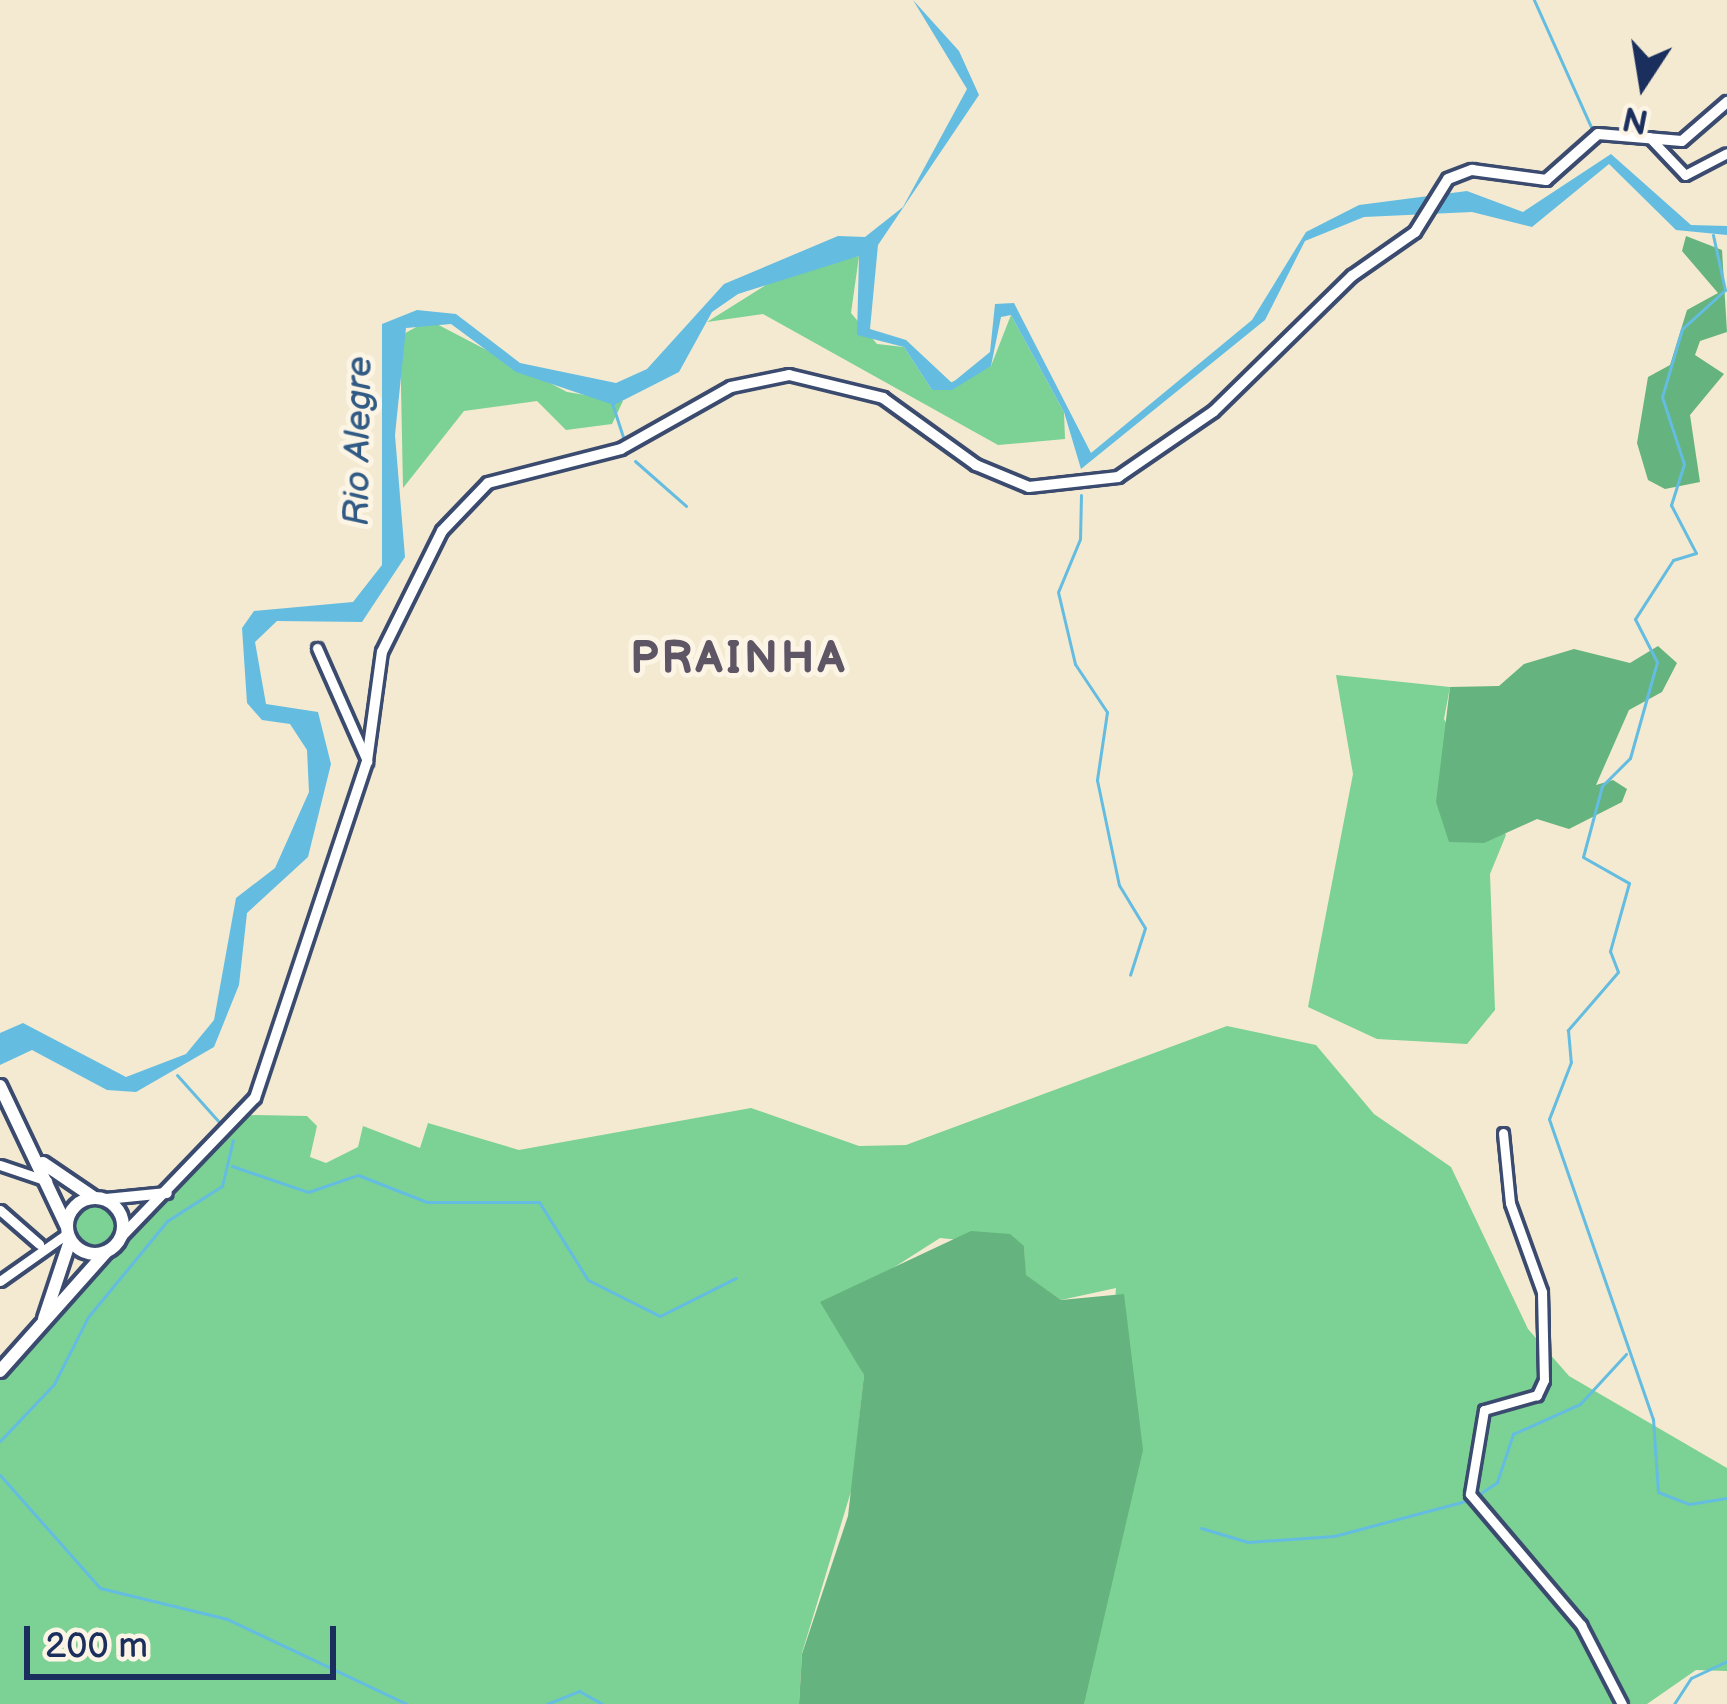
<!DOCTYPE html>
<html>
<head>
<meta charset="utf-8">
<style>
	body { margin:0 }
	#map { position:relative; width:1727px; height:1704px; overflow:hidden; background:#f3ead1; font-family:"Balsamiq Sans",sans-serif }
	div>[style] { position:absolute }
	.green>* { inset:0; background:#7cd194 }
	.round { border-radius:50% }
	.forest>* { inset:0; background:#65b37e }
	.water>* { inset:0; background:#64bde1 }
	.stream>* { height:3px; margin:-1.5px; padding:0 1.5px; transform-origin:1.5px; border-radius:1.5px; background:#64bde1 }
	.roads { filter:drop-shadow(3px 0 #3b4b6f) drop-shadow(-3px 0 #3b4b6f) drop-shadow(0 3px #3b4b6f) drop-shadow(0 -3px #3b4b6f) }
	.minor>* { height:9px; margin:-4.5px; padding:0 4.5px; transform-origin:4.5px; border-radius:4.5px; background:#fff }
	.tertiary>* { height:10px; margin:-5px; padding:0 5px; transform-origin:5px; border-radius:5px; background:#fff }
	.secondary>* { height:12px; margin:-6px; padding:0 6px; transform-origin:6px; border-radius:6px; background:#fff }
	.secondary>.ring { margin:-6px; padding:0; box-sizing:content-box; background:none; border:12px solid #fff; border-radius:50% }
	span { translate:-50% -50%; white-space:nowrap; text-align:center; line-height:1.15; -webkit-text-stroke:10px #fcf5e5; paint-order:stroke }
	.water-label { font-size:36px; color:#315a85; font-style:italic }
	.district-label { font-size:45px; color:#5e5665; font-weight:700; letter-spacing:3px }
	.north { position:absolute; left:1583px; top:24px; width:120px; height:120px; -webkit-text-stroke:9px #fcf5e5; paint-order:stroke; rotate:192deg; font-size:33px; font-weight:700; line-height:48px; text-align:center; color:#1b2f5e }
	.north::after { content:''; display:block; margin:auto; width:42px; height:54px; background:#1b2f5e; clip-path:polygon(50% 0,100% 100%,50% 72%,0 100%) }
	.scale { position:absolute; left:24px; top:1626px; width:312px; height:54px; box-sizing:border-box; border:6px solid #1b2f5e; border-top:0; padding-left:15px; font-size:36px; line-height:42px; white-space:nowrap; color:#1b2f5e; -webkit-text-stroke:9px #fcf5e5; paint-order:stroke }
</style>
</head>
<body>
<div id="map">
	<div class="green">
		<div style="clip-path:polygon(859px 256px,851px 313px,877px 344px,904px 347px,932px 390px,991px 366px,1011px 315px,1064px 412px,1065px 439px,998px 445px,763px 314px,707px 322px,790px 270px)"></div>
		<div style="clip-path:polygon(429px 320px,567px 392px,623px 401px,612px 424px,566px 430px,537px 401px,464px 411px,403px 488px,400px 336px)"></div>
		<div style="clip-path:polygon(1336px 675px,1450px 687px,1444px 719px,1506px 835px,1490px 874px,1495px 1010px,1467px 1044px,1377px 1039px,1308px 1007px,1353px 774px)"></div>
		<div style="clip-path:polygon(1227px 1026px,1316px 1045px,1374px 1114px,1451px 1167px,1528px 1329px,1569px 1376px,1727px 1468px,1727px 1671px,1696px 1670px,1647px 1704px,1084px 1704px,1116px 1288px,1061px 1300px,1025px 1275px,1024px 1246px,940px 1238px,857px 1291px,845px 1337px,864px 1375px,852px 1488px,802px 1653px,799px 1704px,0 1704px,0 1378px,248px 1115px,307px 1116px,317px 1126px,310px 1157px,326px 1163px,358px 1147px,363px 1126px,420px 1148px,428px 1123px,519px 1150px,751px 1108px,859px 1146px,906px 1145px)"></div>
		<div class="round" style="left:71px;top:1203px;width:48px;height:48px"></div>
	</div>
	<div class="forest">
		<div style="clip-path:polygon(1686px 236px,1722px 250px,1727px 332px,1700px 341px,1695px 355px,1724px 374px,1690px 415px,1700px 482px,1665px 489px,1648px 480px,1637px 443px,1648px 377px,1670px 365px,1687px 310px,1718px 293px,1682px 251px)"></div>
		<div style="clip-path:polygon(1658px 646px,1677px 663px,1662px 692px,1629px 710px,1596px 785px,1613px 780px,1627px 789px,1622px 802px,1569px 829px,1537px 819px,1484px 843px,1449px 842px,1436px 802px,1450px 687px,1499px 686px,1524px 664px,1574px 649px,1630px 663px)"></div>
		<div style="clip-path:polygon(971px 1231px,1010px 1234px,1024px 1246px,1026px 1275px,1061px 1300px,1124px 1294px,1143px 1450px,1084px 1704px,799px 1704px,802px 1654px,848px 1516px,864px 1375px,820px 1302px)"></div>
	</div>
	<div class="water">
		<div style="clip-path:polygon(913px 0,959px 51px,979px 95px,878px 245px,870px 329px,906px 340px,952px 383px,990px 352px,995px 304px,1014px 303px,1091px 453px,1252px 320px,1306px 232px,1359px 205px,1467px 191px,1523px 212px,1611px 154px,1691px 225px,1727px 226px,1727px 235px,1676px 230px,1609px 164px,1532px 227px,1472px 212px,1364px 217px,1305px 241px,1265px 320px,1081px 469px,1064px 412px,1011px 315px,1001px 317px,991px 366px,952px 390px,932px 390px,904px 347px,857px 335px,859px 256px,738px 294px,712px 312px,679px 372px,614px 405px,516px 372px,451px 324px,406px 328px,395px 435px,405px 557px,362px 622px,277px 621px,255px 642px,266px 704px,318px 712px,331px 764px,308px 857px,247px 913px,239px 985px,214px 1047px,136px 1092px,107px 1090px,32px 1050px,0 1065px,0 1033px,23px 1023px,126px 1077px,186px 1054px,214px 1020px,236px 898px,275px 868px,309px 792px,307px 750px,290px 724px,262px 720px,247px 703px,242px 628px,254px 611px,353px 602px,382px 565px,382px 324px,417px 310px,456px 314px,520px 363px,616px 383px,647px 369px,724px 284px,838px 236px,865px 237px,903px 207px,967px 89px)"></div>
	</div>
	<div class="stream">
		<div style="left:1534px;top:0;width:139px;rotate:65.8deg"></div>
		<div style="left:1713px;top:235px;width:56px;rotate:77.7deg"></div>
		<div style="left:1725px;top:290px;width:58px;rotate:137.8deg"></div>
		<div style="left:1682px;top:329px;width:71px;rotate:106.4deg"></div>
		<div style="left:1662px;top:397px;width:71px;rotate:71.8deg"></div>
		<div style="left:1684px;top:464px;width:43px;rotate:107.6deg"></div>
		<div style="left:1671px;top:505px;width:54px;rotate:62.5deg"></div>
		<div style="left:1696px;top:553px;width:24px;rotate:163deg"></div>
		<div style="left:1673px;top:560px;width:70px;rotate:122.8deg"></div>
		<div style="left:1635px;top:619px;width:48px;rotate:62.9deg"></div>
		<div style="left:1657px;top:662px;width:100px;rotate:105.7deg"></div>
		<div style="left:1630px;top:758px;width:40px;rotate:135deg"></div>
		<div style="left:1602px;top:786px;width:73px;rotate:105deg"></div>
		<div style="left:1583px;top:857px;width:53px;rotate:29.5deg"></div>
		<div style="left:1629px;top:883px;width:71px;rotate:105.6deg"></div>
		<div style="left:1610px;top:951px;width:22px;rotate:69deg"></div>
		<div style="left:1618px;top:972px;width:77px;rotate:130.8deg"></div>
		<div style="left:1568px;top:1030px;width:32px;rotate:85deg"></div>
		<div style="left:1571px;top:1062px;width:61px;rotate:111.1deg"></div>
		<div style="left:1549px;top:1119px;width:318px;rotate:70.9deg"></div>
		<div style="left:1653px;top:1419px;width:73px;rotate:86.1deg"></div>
		<div style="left:1658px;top:1492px;width:33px;rotate:21deg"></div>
		<div style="left:1689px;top:1504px;width:38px;rotate:-9deg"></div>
		<div style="left:611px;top:400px;width:40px;rotate:72deg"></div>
		<div style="left:635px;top:461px;width:68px;rotate:41.4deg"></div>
		<div style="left:1081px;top:495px;width:44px;rotate:91.3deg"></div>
		<div style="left:1080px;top:539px;width:57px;rotate:112.5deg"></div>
		<div style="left:1058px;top:592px;width:74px;rotate:76.7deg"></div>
		<div style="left:1075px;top:664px;width:58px;rotate:56.3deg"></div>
		<div style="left:1107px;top:712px;width:69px;rotate:98.4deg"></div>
		<div style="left:1097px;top:780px;width:107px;rotate:78.2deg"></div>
		<div style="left:1119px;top:885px;width:50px;rotate:58.8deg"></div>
		<div style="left:1145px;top:928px;width:49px;rotate:107.7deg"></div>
		<div style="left:177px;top:1075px;width:64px;rotate:48.1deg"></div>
		<div style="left:232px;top:1166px;width:80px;rotate:18.9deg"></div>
		<div style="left:308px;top:1192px;width:53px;rotate:-18.8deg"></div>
		<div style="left:358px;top:1175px;width:74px;rotate:21.4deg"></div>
		<div style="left:427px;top:1202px;width:112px"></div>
		<div style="left:539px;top:1202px;width:92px;rotate:57.9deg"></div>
		<div style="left:588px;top:1280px;width:80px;rotate:26.6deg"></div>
		<div style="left:660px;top:1316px;width:85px;rotate:-26.6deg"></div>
		<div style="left:0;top:1441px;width:79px;rotate:-46.5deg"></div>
		<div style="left:54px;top:1384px;width:75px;rotate:-63.1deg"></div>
		<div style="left:88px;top:1317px;width:124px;rotate:-50.5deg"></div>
		<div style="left:167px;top:1221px;width:65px;rotate:-32.5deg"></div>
		<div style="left:222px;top:1186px;width:47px;rotate:-76.6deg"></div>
		<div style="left:0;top:1475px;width:151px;rotate:48.5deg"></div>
		<div style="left:100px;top:1588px;width:131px;rotate:13.7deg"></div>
		<div style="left:227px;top:1619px;width:199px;rotate:25.3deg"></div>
		<div style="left:1478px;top:1495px;width:23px;rotate:-34deg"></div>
		<div style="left:1497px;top:1482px;width:51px;rotate:-71.6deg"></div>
		<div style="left:1513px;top:1434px;width:73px;rotate:-24.1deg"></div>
		<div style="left:1580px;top:1404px;width:68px;rotate:-47.4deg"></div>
		<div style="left:1201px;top:1528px;width:49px;rotate:16.6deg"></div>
		<div style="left:1248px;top:1542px;width:86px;rotate:-4deg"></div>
		<div style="left:1334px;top:1536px;width:140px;rotate:-14.9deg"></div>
		<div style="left:547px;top:1704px;width:35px;rotate:-22deg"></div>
		<div style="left:579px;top:1691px;width:26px;rotate:29deg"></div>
		<div style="left:1674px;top:1704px;width:31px;rotate:-57deg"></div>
		<div style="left:1691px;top:1678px;width:40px;rotate:-25deg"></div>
	</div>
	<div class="roads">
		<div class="minor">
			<div style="left:1649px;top:137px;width:52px;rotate:46.5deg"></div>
			<div style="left:1685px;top:175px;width:47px;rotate:-27.6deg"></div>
			<div style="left:317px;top:648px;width:124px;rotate:66.1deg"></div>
			<div style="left:1503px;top:1133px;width:70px;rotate:84.3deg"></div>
			<div style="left:1510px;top:1203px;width:95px;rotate:70.2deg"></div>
			<div style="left:1542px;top:1292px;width:88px;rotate:88.7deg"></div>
			<div style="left:1544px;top:1380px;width:17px;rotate:115deg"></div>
			<div style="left:1537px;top:1395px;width:55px;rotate:164.2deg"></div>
			<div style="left:1484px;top:1410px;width:85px;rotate:99.5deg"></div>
			<div style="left:1470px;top:1494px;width:172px;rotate:49.7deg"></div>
			<div style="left:1581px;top:1625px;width:89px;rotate:62.6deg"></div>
			<div style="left:0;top:1165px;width:50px;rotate:18.8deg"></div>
			<div style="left:0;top:1210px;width:52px;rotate:41.1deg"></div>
			<div style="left:0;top:1281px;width:83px;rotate:-35.2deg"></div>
		</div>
		<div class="tertiary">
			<div style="left:106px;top:1199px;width:61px;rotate:-5.6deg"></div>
			<div style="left:122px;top:1236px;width:192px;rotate:-46.1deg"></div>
			<div style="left:255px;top:1098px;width:355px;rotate:-71.6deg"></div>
			<div style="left:367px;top:761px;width:110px;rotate:-82.2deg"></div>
			<div style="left:382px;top:652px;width:135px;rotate:-63.6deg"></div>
			<div style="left:442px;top:531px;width:66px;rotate:-46.2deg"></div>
			<div style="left:488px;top:483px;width:137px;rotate:-14.3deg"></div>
			<div style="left:621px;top:449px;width:126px;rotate:-29.4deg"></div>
			<div style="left:731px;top:387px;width:59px;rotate:-11.7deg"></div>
			<div style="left:789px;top:375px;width:97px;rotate:13.7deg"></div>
			<div style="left:883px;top:398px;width:115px;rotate:35.8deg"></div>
			<div style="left:976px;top:465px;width:57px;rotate:22.5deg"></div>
			<div style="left:1029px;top:487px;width:90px;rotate:-6.4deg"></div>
			<div style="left:1118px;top:477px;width:116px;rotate:-34.5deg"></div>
			<div style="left:1214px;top:411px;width:193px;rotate:-44.4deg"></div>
			<div style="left:1352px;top:276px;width:77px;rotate:-34.9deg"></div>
			<div style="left:1415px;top:232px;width:62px;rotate:-58.1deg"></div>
			<div style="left:1448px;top:179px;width:26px;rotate:-21deg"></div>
			<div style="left:1472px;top:170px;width:75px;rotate:7.7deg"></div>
			<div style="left:1546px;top:180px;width:69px;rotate:-41.5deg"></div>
			<div style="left:1598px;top:134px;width:84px;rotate:4.8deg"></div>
			<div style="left:1682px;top:141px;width:60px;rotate:-40.9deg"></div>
		</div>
		<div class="secondary">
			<div style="left:0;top:1086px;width:154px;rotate:64.6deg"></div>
			<div style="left:43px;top:1163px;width:60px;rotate:34.2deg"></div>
			<div class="ring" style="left:67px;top:1198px;width:44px;height:44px"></div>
			<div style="left:44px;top:1319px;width:82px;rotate:-71.6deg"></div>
			<div style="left:0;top:1371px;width:159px;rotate:-48.3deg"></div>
		</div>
	</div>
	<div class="water-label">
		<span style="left:359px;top:441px;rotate:-89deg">Rio Alegre</span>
	</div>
	<div class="district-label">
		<span style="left:739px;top:660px">PRAINHA</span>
	</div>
	<div class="north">N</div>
	<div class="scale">200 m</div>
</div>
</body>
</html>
